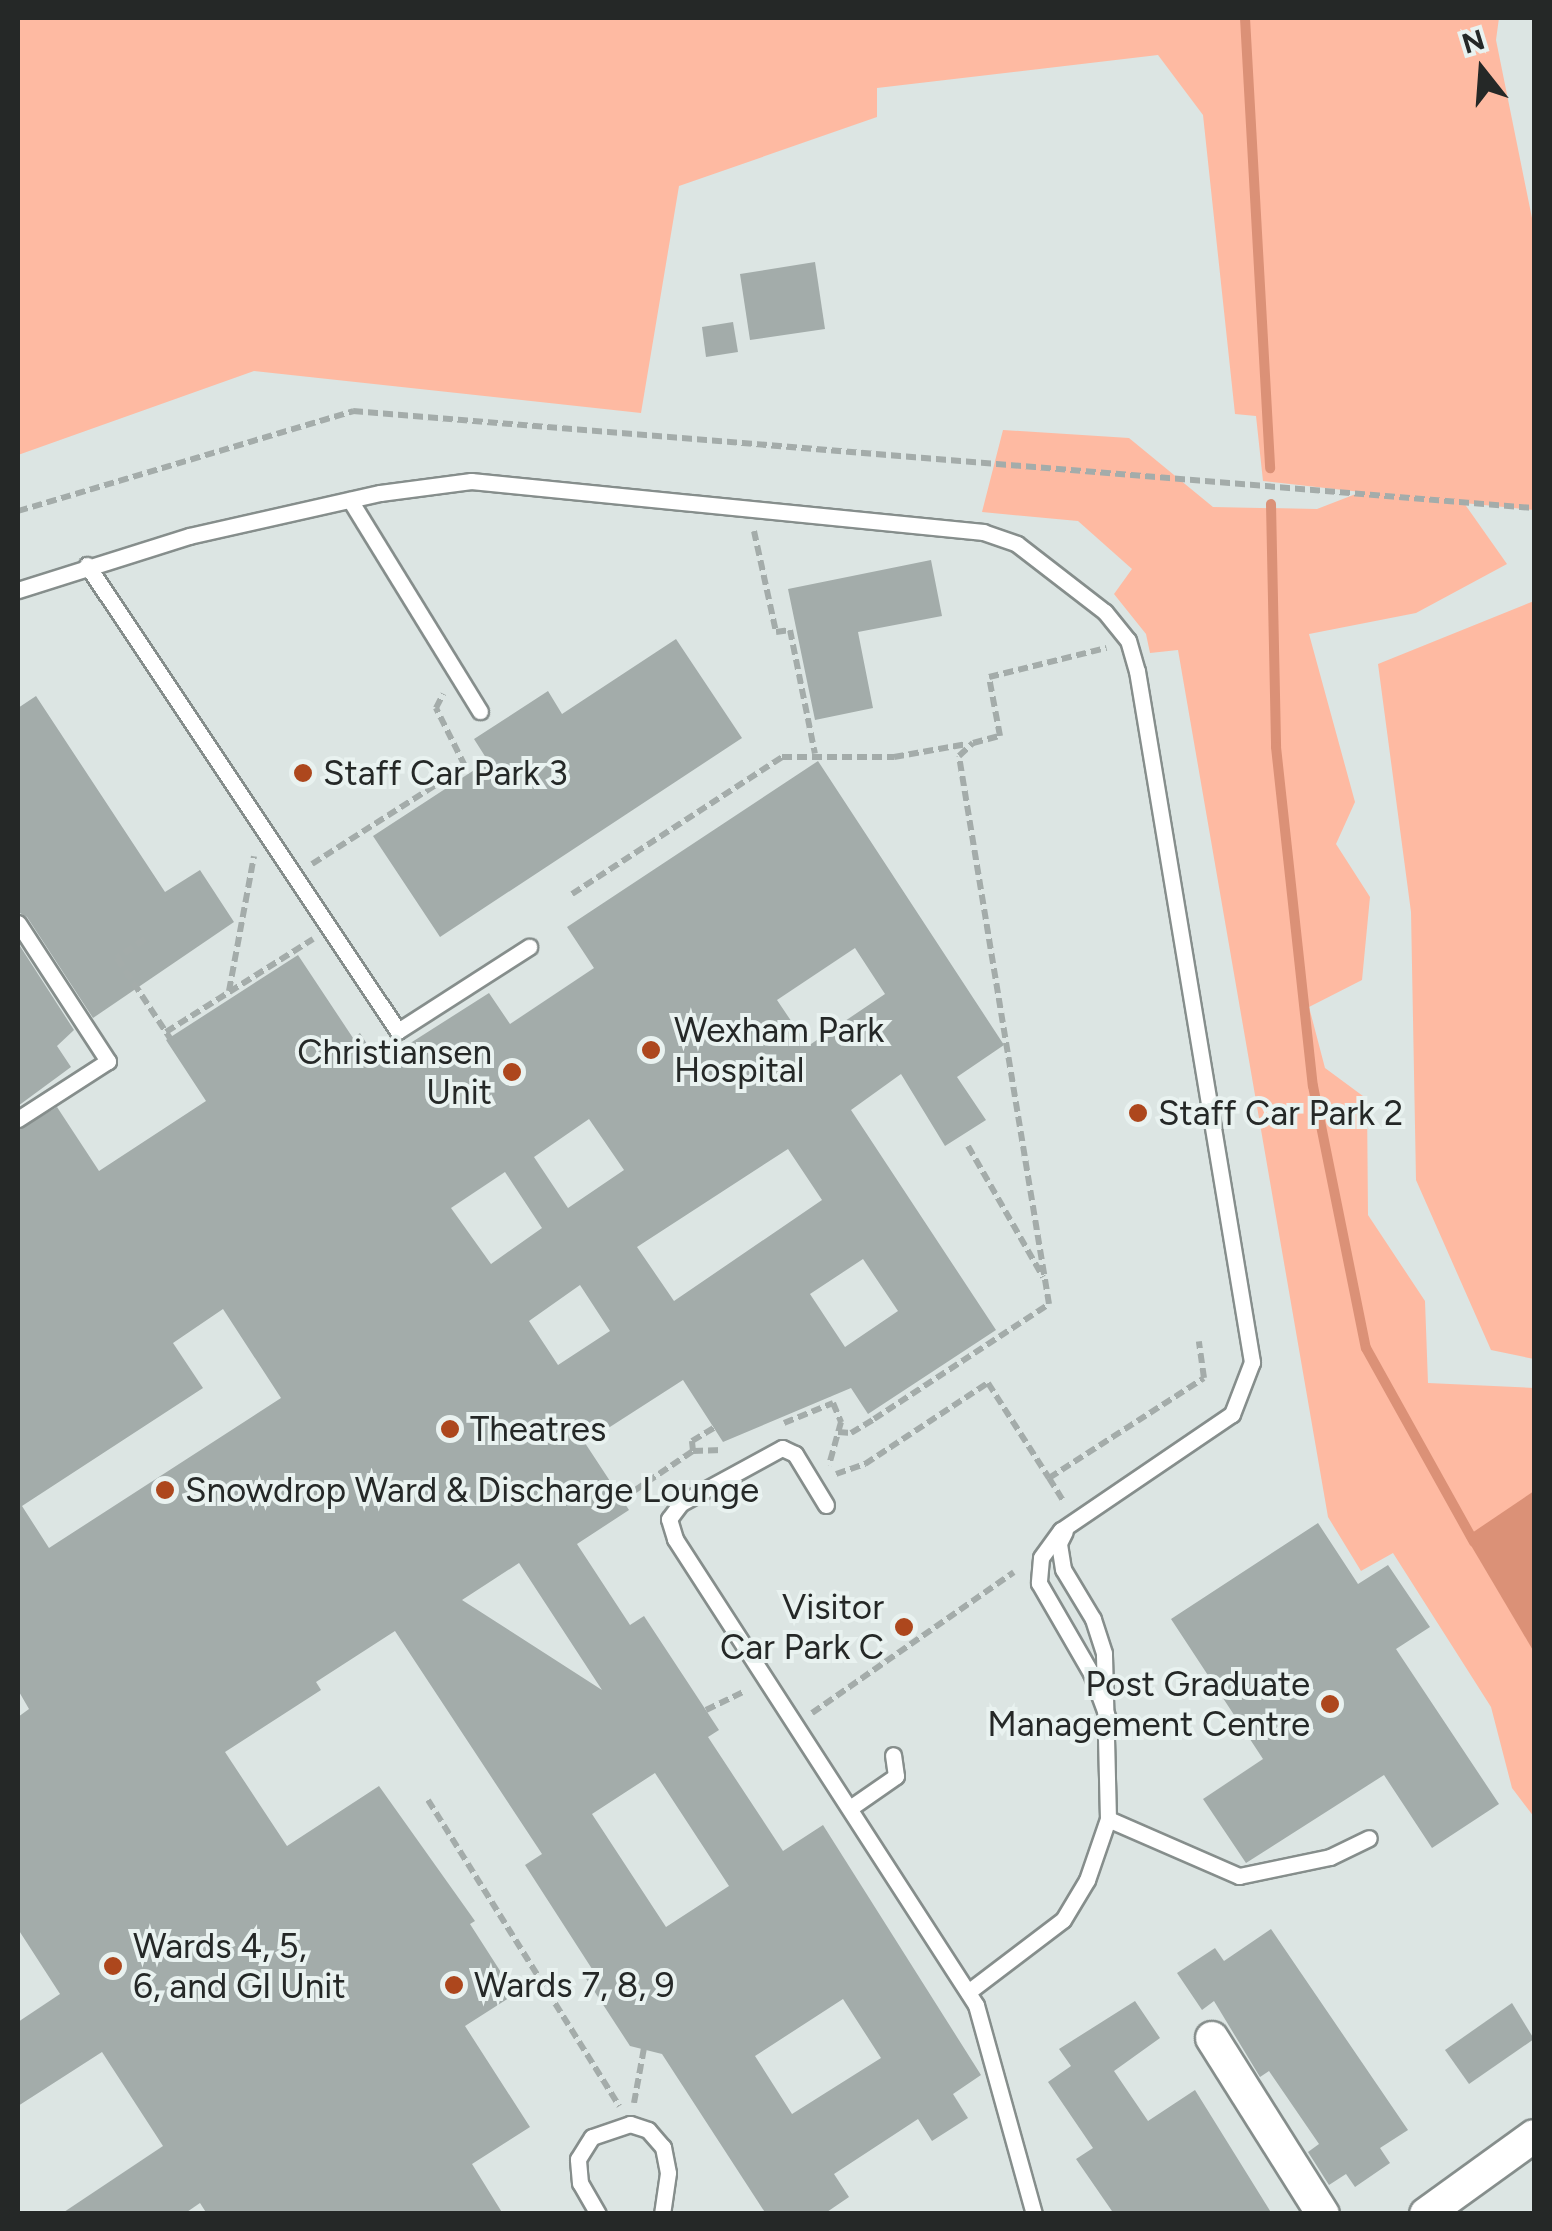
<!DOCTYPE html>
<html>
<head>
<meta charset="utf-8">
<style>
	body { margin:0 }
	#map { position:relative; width:1552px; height:2231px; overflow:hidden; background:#dce5e3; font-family:Figtree,sans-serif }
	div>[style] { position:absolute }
	.green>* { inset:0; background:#febaa2 }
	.water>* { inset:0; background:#db9177 }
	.stream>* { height:10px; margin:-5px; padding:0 5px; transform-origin:5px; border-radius:5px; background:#db9177 }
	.building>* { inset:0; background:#a3acaa }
	.path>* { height:6px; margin-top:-3px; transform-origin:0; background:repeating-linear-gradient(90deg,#a4acaa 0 10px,transparent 0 15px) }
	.roads { filter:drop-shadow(2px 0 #868e8c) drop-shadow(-2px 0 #868e8c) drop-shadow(0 2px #868e8c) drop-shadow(0 -2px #868e8c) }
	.service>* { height:15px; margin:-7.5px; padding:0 7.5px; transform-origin:7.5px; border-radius:7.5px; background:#fff }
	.minor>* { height:32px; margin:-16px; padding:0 16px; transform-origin:16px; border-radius:16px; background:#fff }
	.dots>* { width:28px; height:28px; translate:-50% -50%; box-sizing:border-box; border:5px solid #e9f2f0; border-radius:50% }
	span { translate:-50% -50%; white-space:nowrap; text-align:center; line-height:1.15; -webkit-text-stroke:8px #e9f2f0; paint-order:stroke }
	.poi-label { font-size:35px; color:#252827 }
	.left { translate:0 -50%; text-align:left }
	.right { translate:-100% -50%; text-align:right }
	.frame { position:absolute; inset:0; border:20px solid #252827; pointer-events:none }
	.north { position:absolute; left:1432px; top:20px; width:100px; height:100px; -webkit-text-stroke:8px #e9f2f0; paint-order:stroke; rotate:343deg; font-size:28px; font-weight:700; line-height:40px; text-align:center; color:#252827 }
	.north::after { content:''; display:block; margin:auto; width:35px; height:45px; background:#252827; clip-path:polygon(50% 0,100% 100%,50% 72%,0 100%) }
</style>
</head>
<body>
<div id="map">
	<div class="green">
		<div style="clip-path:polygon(18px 18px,1499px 18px,1496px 40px,1534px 228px,1534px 510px,1464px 503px,1507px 564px,1416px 613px,1309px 634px,1355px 802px,1336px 844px,1370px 897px,1362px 980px,1309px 1007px,1325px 1068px,1367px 1099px,1368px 1215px,1425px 1301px,1428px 1383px,1534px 1388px,1534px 1817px,1512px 1788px,1491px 1707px,1393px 1553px,1361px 1571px,1328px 1517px,1178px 650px,1150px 653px,1146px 634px,1114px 594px,1132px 569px,1078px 521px,982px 512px,1003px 430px,1129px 438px,1213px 507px,1317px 509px,1361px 492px,1263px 481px,1256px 416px,1235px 414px,1203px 115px,1158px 55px,877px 88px,877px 117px,679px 186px,641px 413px,254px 371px,18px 455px)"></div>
		<div style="clip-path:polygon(1534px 601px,1534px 1359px,1491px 1350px,1416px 1180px,1411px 912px,1378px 664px)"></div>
	</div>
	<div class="water">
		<div style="clip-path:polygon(1534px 1491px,1534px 1652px,1466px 1537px)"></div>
	</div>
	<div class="stream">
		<div style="left:1245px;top:18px;width:451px;rotate:86.8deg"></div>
		<div style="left:1271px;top:504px;width:243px;rotate:88.8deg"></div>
		<div style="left:1276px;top:747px;width:341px;rotate:83.8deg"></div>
		<div style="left:1313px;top:1086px;width:267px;rotate:78.6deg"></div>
		<div style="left:1366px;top:1348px;width:222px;rotate:60.9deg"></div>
	</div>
	<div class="building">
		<div style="clip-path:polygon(815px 262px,825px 329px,750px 340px,740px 274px)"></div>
		<div style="clip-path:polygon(733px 322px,738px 352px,706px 357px,702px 327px)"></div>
		<div style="clip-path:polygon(931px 560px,942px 616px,858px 632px,873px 708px,815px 720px,788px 589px)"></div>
		<div style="clip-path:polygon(676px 639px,742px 738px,440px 937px,373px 836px,488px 761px,474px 739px,548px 691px,562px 714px)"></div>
		<div style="clip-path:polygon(36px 696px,165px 892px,200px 870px,234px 922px,93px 1018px,27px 917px,18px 912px,18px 708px)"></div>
		<div style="clip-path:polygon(evenodd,818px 761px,1004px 1045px,957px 1077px,986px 1120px,945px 1146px,901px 1074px,851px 1110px,996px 1330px,868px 1414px,851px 1388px,723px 1442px,683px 1380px,585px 1443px,629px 1510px,577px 1544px,630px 1625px,644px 1616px,719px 1730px,708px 1737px,783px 1851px,823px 1825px,981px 2075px,953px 2094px,968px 2118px,932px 2141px,918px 2119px,834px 2174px,849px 2197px,824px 2214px,766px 2214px,662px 2054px,630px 2046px,585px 1977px,594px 1972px,525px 1865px,542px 1854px,395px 1631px,316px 1682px,321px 1690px,225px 1752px,287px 1846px,379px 1786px,475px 1921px,470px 1924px,515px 1994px,465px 2026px,530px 2127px,472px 2164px,503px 2214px,207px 2214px,200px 2203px,184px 2214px,61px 2214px,163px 2146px,102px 2052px,18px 2106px,18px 2022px,60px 1994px,18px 1929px,18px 1717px,29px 1709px,18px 1690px,18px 1130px,57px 1107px,99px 1171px,206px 1101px,166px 1040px,298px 955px,353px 1038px,360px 1033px,379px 1063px,489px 993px,510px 1024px,594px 968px,567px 927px,818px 761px,855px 948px,885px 994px,808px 1046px,777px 1000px,855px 948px,818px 761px,589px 1119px,624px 1170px,568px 1208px,534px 1157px,589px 1119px,818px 761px,788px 1149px,822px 1200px,674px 1301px,637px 1247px,788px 1149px,818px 761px,505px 1172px,542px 1228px,491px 1264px,451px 1208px,505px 1172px,818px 761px,863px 1259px,898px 1311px,845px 1347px,810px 1294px,863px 1259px,818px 761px,580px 1285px,610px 1331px,558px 1365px,529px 1321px,580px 1285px,818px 761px,223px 1309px,281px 1398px,49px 1548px,22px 1506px,203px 1388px,173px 1343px,223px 1309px,818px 761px,519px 1563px,602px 1690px,462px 1600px,519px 1563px,818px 761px,655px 1773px,729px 1886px,666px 1927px,592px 1814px,655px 1773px,818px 761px,843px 1999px,881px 2058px,792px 2114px,755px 2056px,843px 1999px)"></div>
		<div style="clip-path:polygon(18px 943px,74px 1030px,57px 1046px,71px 1067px,18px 1106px)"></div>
		<div style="clip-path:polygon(1318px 1523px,1358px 1584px,1388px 1565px,1430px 1627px,1396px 1649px,1499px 1804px,1432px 1848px,1384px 1775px,1246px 1863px,1203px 1799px,1263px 1759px,1171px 1619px)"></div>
		<div style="clip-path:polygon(1271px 1929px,1408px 2130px,1380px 2148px,1390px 2163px,1355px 2187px,1346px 2174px,1329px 2185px,1308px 2152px,1319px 2144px,1269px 2071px,1260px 2077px,1214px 2001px,1202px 2010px,1177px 1973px,1215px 1948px,1224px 1961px)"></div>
		<div style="clip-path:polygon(1135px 2001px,1160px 2038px,1114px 2071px,1148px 2121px,1195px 2090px,1272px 2214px,1114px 2214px,1076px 2159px,1093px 2148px,1048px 2082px,1071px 2066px,1059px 2049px)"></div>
		<div style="clip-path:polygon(1512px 2003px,1534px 2039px,1469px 2084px,1445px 2050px)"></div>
	</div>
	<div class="path">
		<div style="left:18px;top:511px;width:350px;rotate:-16.6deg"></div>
		<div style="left:353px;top:411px;width:1185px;rotate:4.7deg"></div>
		<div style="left:754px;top:531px;width:103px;rotate:77.7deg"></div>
		<div style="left:776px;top:632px;width:14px;rotate:-8deg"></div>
		<div style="left:790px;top:630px;width:126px;rotate:78.6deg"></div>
		<div style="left:312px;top:864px;width:182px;rotate:-32.6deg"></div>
		<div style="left:465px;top:766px;width:65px;rotate:-116.6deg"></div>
		<div style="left:436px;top:708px;width:16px;rotate:-63deg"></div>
		<div style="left:572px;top:894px;width:251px;rotate:-33.1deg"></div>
		<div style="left:782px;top:757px;width:112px"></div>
		<div style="left:894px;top:757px;width:74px;rotate:-10.1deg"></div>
		<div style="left:145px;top:939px;width:34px;rotate:146deg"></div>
		<div style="left:117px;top:958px;width:96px;rotate:56.5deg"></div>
		<div style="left:229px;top:991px;width:137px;rotate:-79.5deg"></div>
		<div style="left:166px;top:1032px;width:174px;rotate:-32.3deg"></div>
		<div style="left:968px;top:1146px;width:151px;rotate:60.2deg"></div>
		<div style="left:784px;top:1423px;width:53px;rotate:-22.2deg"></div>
		<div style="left:833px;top:1403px;width:21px;rotate:67deg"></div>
		<div style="left:841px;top:1422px;width:45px;rotate:105.6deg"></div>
		<div style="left:838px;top:1432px;width:13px;rotate:4deg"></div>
		<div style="left:851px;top:1433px;width:27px;rotate:-31deg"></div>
		<div style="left:874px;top:1419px;width:209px;rotate:-33.3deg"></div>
		<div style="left:1049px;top:1304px;width:555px;rotate:-99.33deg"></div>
		<div style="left:959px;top:756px;width:19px;rotate:-43deg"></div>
		<div style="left:973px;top:743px;width:28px;rotate:-15deg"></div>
		<div style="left:1000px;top:736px;width:60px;rotate:-100.6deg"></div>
		<div style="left:989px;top:677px;width:121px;rotate:-13.9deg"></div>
		<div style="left:693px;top:1451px;width:10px;rotate:-96deg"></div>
		<div style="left:692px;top:1441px;width:26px;rotate:-31deg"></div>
		<div style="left:836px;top:1474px;width:31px;rotate:-19deg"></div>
		<div style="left:865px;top:1464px;width:147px;rotate:-33.4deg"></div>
		<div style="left:988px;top:1383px;width:113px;rotate:57.3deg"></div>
		<div style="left:1049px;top:1478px;width:184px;rotate:-32.8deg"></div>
		<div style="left:1204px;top:1378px;width:37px;rotate:-98deg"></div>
		<div style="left:1049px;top:1478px;width:28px;rotate:58deg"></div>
		<div style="left:622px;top:1499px;width:86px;rotate:-34.1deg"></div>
		<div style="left:693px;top:1451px;width:29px;rotate:-2deg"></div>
		<div style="left:706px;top:1710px;width:41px;rotate:-25.9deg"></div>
		<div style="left:812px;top:1713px;width:246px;rotate:-34.9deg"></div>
		<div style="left:428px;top:1800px;width:361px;rotate:58deg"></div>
		<div style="left:634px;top:2103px;width:56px;rotate:-79.7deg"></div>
	</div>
	<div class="roads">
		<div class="service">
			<div style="left:350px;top:500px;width:248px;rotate:58.4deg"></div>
			<div style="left:87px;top:565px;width:560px;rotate:56.28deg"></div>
			<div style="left:398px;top:1031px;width:156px;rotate:-32.7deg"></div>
			<div style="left:18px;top:590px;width:179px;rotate:-17.5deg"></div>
			<div style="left:189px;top:536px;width:196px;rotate:-12.7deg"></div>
			<div style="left:380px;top:493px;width:92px;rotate:-7.5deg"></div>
			<div style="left:471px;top:481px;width:515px;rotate:5.69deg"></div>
			<div style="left:983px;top:532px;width:36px;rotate:19deg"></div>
			<div style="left:1017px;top:544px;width:111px;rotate:37.7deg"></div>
			<div style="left:1105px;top:612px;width:36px;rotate:51deg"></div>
			<div style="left:1128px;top:640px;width:32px;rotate:74deg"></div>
			<div style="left:1137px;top:671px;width:701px;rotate:80.55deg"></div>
			<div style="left:1252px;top:1362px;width:56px;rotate:111deg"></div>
			<div style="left:1232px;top:1414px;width:207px;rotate:145.8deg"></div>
			<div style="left:1061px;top:1530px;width:34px;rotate:126deg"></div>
			<div style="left:1041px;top:1558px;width:25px;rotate:95deg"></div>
			<div style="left:1039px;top:1583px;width:104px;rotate:60deg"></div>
			<div style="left:1091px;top:1673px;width:49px;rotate:69.7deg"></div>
			<div style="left:18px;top:923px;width:165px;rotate:56.9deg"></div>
			<div style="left:108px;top:1061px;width:107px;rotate:147.2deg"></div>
			<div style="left:826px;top:1505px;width:60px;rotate:-121.3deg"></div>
			<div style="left:795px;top:1454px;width:14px;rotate:-155deg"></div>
			<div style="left:782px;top:1448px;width:115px;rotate:151.4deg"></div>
			<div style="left:681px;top:1503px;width:20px;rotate:127deg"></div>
			<div style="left:669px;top:1519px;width:21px;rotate:73deg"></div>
			<div style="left:675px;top:1539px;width:555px;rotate:57.14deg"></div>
			<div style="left:976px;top:2005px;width:217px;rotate:74.5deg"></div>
			<div style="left:850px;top:1808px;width:56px;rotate:-34.8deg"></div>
			<div style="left:896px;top:1776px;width:21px;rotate:-98deg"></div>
			<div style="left:1108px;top:1819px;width:143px;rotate:23.5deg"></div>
			<div style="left:1239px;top:1876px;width:93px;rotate:-11.8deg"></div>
			<div style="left:1330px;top:1857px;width:43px;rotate:-26deg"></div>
			<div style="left:968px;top:1992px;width:119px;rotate:-37.2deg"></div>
			<div style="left:1063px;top:1920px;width:47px;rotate:-59deg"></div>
			<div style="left:1087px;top:1880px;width:65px;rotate:-71deg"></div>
			<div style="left:1108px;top:1819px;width:166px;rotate:-91.4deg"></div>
			<div style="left:1104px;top:1653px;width:36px;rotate:-108deg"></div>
			<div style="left:1093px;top:1619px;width:58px;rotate:-121deg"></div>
			<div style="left:1063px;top:1569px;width:26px;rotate:-99deg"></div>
			<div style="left:1059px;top:1543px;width:13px;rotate:-63deg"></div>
			<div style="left:598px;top:2214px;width:36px;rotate:-120deg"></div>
			<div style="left:580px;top:2183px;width:24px;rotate:-95deg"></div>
			<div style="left:578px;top:2159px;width:26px;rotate:-58deg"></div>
			<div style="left:592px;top:2137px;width:40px;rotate:-18.9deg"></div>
			<div style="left:630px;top:2124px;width:19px;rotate:18deg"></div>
			<div style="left:648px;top:2130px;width:23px;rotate:49deg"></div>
			<div style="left:663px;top:2147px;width:26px;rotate:79deg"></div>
			<div style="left:668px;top:2173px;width:41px;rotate:98.3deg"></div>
		</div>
		<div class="minor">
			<div style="left:1212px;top:2038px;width:208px;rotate:57.8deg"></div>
			<div style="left:1426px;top:2214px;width:133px;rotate:-35.8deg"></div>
		</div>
	</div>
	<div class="dots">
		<div style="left:303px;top:773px;background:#ad471d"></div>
		<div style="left:651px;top:1050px;background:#ad471d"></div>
		<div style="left:512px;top:1072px;background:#ad471d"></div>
		<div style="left:1138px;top:1113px;background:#ad471d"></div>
		<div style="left:450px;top:1429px;background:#ad471d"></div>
		<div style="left:165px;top:1490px;background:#ad471d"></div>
		<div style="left:904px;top:1627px;background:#ad471d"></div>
		<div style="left:1330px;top:1704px;background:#ad471d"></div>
		<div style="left:113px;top:1966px;background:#ad471d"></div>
		<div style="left:454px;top:1985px;background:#ad471d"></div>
	</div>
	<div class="poi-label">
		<span class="left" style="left:323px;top:773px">Staff Car Park 3</span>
		<span class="left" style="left:674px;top:1050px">Wexham Park<br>Hospital</span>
		<span class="right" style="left:492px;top:1072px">Christiansen<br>Unit</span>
		<span class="left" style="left:1158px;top:1113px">Staff Car Park 2</span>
		<span class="left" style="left:470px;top:1429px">Theatres</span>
		<span class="left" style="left:185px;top:1490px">Snowdrop Ward &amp; Discharge Lounge</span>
		<span class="right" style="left:884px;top:1627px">Visitor<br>Car Park C</span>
		<span class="right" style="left:1310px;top:1704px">Post Graduate<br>Management Centre</span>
		<span class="left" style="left:133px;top:1966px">Wards 4, 5,<br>6, and GI Unit</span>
		<span class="left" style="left:474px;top:1985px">Wards 7, 8, 9</span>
	</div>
	<div class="frame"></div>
	<div class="north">N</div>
</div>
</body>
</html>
